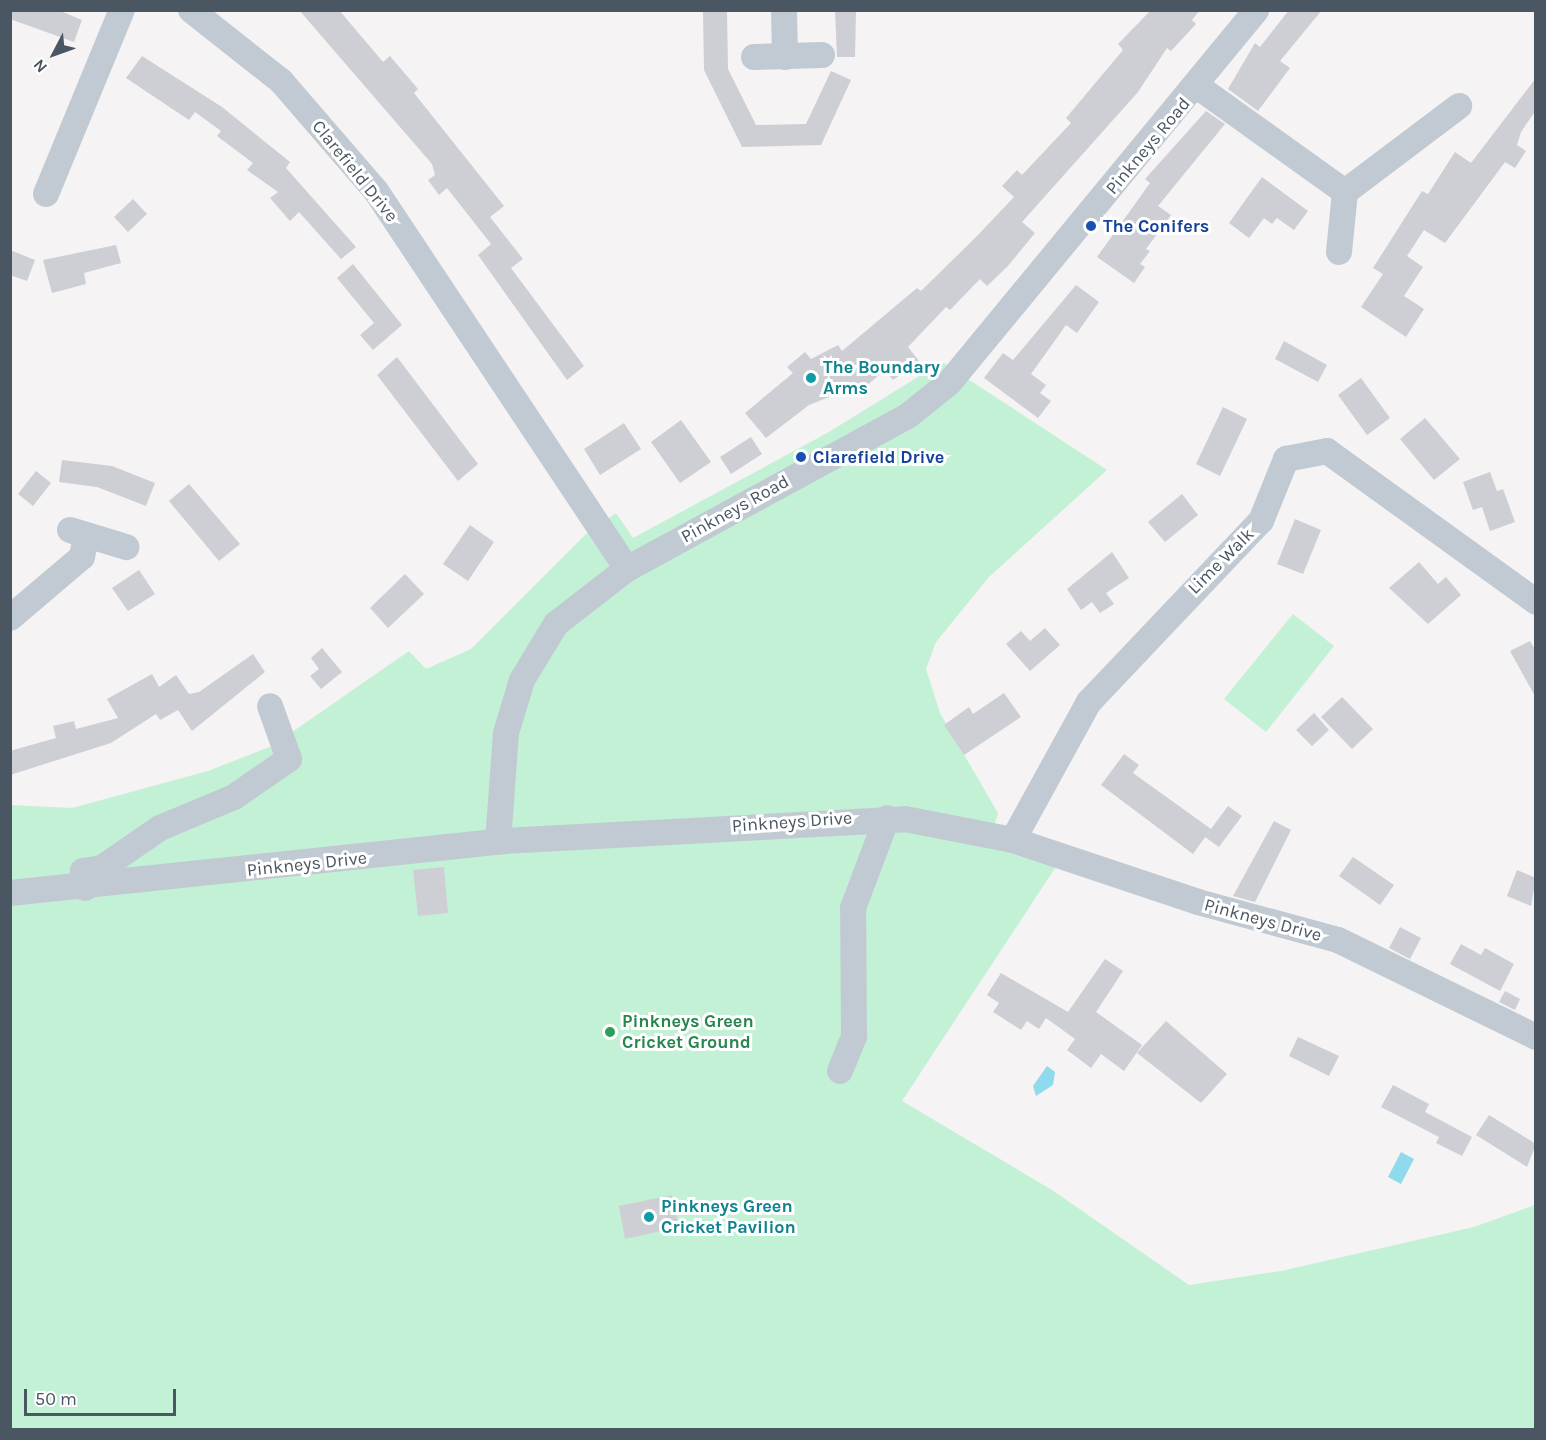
<!DOCTYPE html>
<html>
<head>
<meta charset="utf-8">
<style>
	body { margin:0 }
	#map { position:relative; width:1546px; height:1440px; overflow:hidden; background:#f5f3f3; font-family:Karla,sans-serif }
	div>[style] { position:absolute }
	.green>* { inset:0; background:#c3f1d5 }
	.water>* { inset:0; background:#90daee }
	.building>* { inset:0; background:#cdcfd5 }
	.minor>* { height:26px; margin:-13px; padding:0 13px; transform-origin:13px; border-radius:13px; background:#c1cad2 }
	.dots>* { width:16px; height:16px; translate:-50% -50%; box-sizing:border-box; border:3px solid #fff; border-radius:50% }
	span { translate:-50% -50%; white-space:nowrap; text-align:center; line-height:1.15; -webkit-text-stroke:6px #fff; paint-order:stroke }
	.street-label { font-size:18px; color:#4a5661 }
	.transit-label { font-size:18px; color:#164399; font-weight:700 }
	.left { translate:0 -50%; text-align:left }
	.culture-label { font-size:18px; color:#0d838f; font-weight:700 }
	.leisure-label { font-size:18px; color:#27864d; font-weight:700 }
	.frame { position:absolute; inset:0; border:12px solid #4a5661; pointer-events:none }
	.north { position:absolute; left:24px; top:24px; width:60px; height:60px; -webkit-text-stroke:4px #fff; paint-order:stroke; rotate:229deg; font-size:16px; font-weight:700; line-height:24px; text-align:center; color:#4a5661 }
	.north::after { content:''; display:block; margin:auto; width:21px; height:27px; background:#4a5661; clip-path:polygon(50% 0,100% 100%,50% 72%,0 100%) }
	.scale { position:absolute; left:24px; top:1389px; width:152px; height:27px; box-sizing:border-box; border:3px solid #4a5661; border-top:0; padding-left:8px; font-size:18px; line-height:21px; white-space:nowrap; color:#4a5661; -webkit-text-stroke:4px #fff; paint-order:stroke }
</style>
</head>
<body>
<div id="map">
	<div class="green">
		<div style="clip-path:polygon(942px 362px,1107px 470px,989px 577px,936px 642px,926px 669px,940px 713px,998px 813px,992px 833px,1059px 862px,902px 1101px,1052px 1190px,1189px 1285px,1281px 1271px,1474px 1227px,1535px 1205px,1535px 1429px,11px 1429px,10px 805px,72px 808px,208px 771px,272px 746px,409px 651px,426px 669px,471px 649px,586px 534px,616px 513px,633px 538px,829px 432px)"></div>
		<div style="clip-path:polygon(1293px 614px,1334px 646px,1266px 732px,1224px 699px)"></div>
	</div>
	<div class="water">
		<div style="clip-path:polygon(1047px 1066px,1055px 1072px,1053px 1085px,1036px 1096px,1033px 1086px)"></div>
		<div style="clip-path:polygon(1401px 1152px,1414px 1159px,1401px 1184px,1388px 1177px)"></div>
	</div>
	<div class="building">
		<div style="clip-path:polygon(10px 10px,58px 10px,82px 20px,74px 42px,10px 19px)"></div>
		<div style="clip-path:polygon(299px 10px,339px 10px,383px 62px,390px 56px,418px 89px,414px 93px,504px 206px,490px 217px,523px 259px,511px 268px,584px 366px,567px 380px,478px 255px,491px 244px,447px 188px,439px 195px,428px 180px,435px 175px,432px 164px)"></div>
		<div style="clip-path:polygon(835px 10px,856px 10px,855px 57px,837px 57px)"></div>
		<div style="clip-path:polygon(1151px 10px,1200px 10px,1192px 20px,1196px 24px,1171px 51px,1167px 48px,1138px 92px,1022px 222px,1035px 233px,1007px 267px,987px 286px,980px 279px,950px 310px,946px 307px,908px 347px,919px 361px,893px 380px,885px 370px,853px 397px,847px 390px,809px 405px,766px 438px,745px 413px,793px 373px,787px 367px,805px 352px,811px 359px,838px 345px,842px 351px,917px 288px,921px 291px,976px 237px,1014px 197px,1002px 186px,1017px 170px,1022px 175px,1071px 123px,1066px 118px,1123px 50px,1118px 44px)"></div>
		<div style="clip-path:polygon(1289px 10px,1322px 10px,1280px 61px,1290px 68px,1258px 111px,1228px 89px,1255px 43px,1260px 47px)"></div>
		<div style="clip-path:polygon(703px 12px,727px 12px,728px 69px,756px 125px,806px 124px,831px 71px,851px 80px,821px 145px,742px 147px,704px 70px)"></div>
		<div style="clip-path:polygon(142px 56px,222px 107px,290px 162px,286px 168px,356px 247px,341px 259px,299px 212px,290px 221px,270px 198px,278px 192px,247px 170px,253px 163px,217px 136px,221px 131px,195px 112px,189px 120px,126px 78px)"></div>
		<div style="clip-path:polygon(1536px 78px,1536px 110px,1521px 132px,1517px 145px,1526px 151px,1515px 168px,1505px 162px,1445px 243px,1424px 230px,1407px 256px,1423px 267px,1404px 296px,1424px 309px,1406px 337px,1361px 307px,1383px 274px,1373px 268px,1422px 191px,1428px 194px,1455px 152px,1471px 163px)"></div>
		<div style="clip-path:polygon(1206px 111px,1225px 124px,1158px 206px,1171px 215px,1146px 249px,1150px 251px,1140px 264px,1145px 267px,1134px 283px,1097px 257px,1150px 183px,1145px 179px)"></div>
		<div style="clip-path:polygon(1262px 177px,1308px 211px,1294px 230px,1277px 218px,1272px 224px,1264px 218px,1249px 238px,1229px 223px)"></div>
		<div style="clip-path:polygon(133px 199px,147px 214px,128px 232px,114px 217px)"></div>
		<div style="clip-path:polygon(116px 245px,121px 263px,84px 273px,86px 284px,52px 293px,43px 260px)"></div>
		<div style="clip-path:polygon(10px 250px,35px 260px,27px 281px,10px 275px)"></div>
		<div style="clip-path:polygon(353px 264px,402px 325px,373px 350px,360px 335px,374px 323px,337px 278px)"></div>
		<div style="clip-path:polygon(1076px 285px,1099px 302px,1077px 333px,1066px 325px,1031px 374px,1046px 385px,1040px 393px,1051px 401px,1038px 418px,984px 378px,1003px 353px,1013px 360px)"></div>
		<div style="clip-path:polygon(1284px 341px,1327px 365px,1318px 382px,1275px 359px)"></div>
		<div style="clip-path:polygon(397px 357px,478px 464px,458px 481px,377px 375px)"></div>
		<div style="clip-path:polygon(1361px 378px,1390px 418px,1367px 435px,1338px 395px)"></div>
		<div style="clip-path:polygon(1223px 407px,1247px 419px,1220px 476px,1196px 464px)"></div>
		<div style="clip-path:polygon(1425px 418px,1460px 459px,1434px 480px,1400px 439px)"></div>
		<div style="clip-path:polygon(681px 420px,711px 462px,680px 483px,651px 442px)"></div>
		<div style="clip-path:polygon(624px 423px,641px 449px,600px 475px,584px 449px)"></div>
		<div style="clip-path:polygon(751px 437px,762px 454px,731px 474px,720px 457px)"></div>
		<div style="clip-path:polygon(62px 460px,112px 466px,155px 483px,146px 506px,97px 487px,59px 482px)"></div>
		<div style="clip-path:polygon(36px 471px,51px 483px,33px 506px,18px 494px)"></div>
		<div style="clip-path:polygon(1490px 472px,1497px 491px,1503px 489px,1515px 522px,1490px 531px,1482px 507px,1473px 510px,1463px 482px)"></div>
		<div style="clip-path:polygon(189px 484px,240px 544px,219px 561px,169px 501px)"></div>
		<div style="clip-path:polygon(1182px 494px,1198px 515px,1165px 542px,1148px 522px)"></div>
		<div style="clip-path:polygon(1295px 519px,1321px 530px,1303px 574px,1277px 564px)"></div>
		<div style="clip-path:polygon(470px 525px,494px 542px,468px 581px,443px 564px)"></div>
		<div style="clip-path:polygon(1112px 552px,1129px 578px,1106px 593px,1114px 604px,1100px 613px,1092px 602px,1081px 610px,1067px 589px)"></div>
		<div style="clip-path:polygon(1419px 562px,1438px 584px,1446px 577px,1461px 595px,1428px 624px,1389px 588px)"></div>
		<div style="clip-path:polygon(139px 570px,155px 594px,128px 611px,112px 588px)"></div>
		<div style="clip-path:polygon(405px 574px,424px 594px,388px 628px,370px 608px)"></div>
		<div style="clip-path:polygon(1045px 628px,1060px 645px,1030px 671px,1006px 644px,1021px 631px,1030px 641px)"></div>
		<div style="clip-path:polygon(1530px 641px,1536px 651px,1536px 698px,1510px 651px)"></div>
		<div style="clip-path:polygon(322px 648px,342px 672px,321px 689px,310px 676px,319px 669px,311px 658px)"></div>
		<div style="clip-path:polygon(253px 654px,265px 672px,192px 731px,178px 710px,160px 720px,156px 714px,111px 743px,10px 775px,10px 751px,56px 738px,53px 726px,74px 721px,76px 729px,118px 718px,107px 699px,152px 674px,159px 687px,176px 675px,189px 694px,199px 692px)"></div>
		<div style="clip-path:polygon(1004px 693px,1021px 717px,964px 755px,944px 725px,969px 707px,973px 714px)"></div>
		<div style="clip-path:polygon(1342px 697px,1373px 729px,1352px 749px,1321px 717px)"></div>
		<div style="clip-path:polygon(1314px 713px,1329px 730px,1312px 746px,1296px 730px)"></div>
		<div style="clip-path:polygon(1124px 754px,1139px 765px,1133px 773px,1211px 829px,1193px 854px,1101px 785px)"></div>
		<div style="clip-path:polygon(1228px 806px,1242px 816px,1219px 847px,1205px 837px)"></div>
		<div style="clip-path:polygon(1274px 821px,1291px 830px,1255px 902px,1233px 896px)"></div>
		<div style="clip-path:polygon(1353px 857px,1394px 885px,1380px 905px,1339px 876px)"></div>
		<div style="clip-path:polygon(444px 867px,448px 913px,418px 916px,413px 870px)"></div>
		<div style="clip-path:polygon(1517px 870px,1536px 878px,1531px 906px,1507px 896px)"></div>
		<div style="clip-path:polygon(1400px 927px,1421px 938px,1410px 959px,1389px 948px)"></div>
		<div style="clip-path:polygon(1461px 944px,1481px 955px,1485px 948px,1514px 964px,1500px 991px,1450px 964px)"></div>
		<div style="clip-path:polygon(1105px 959px,1123px 971px,1096px 1012px,1142px 1045px,1124px 1071px,1101px 1054px,1091px 1068px,1067px 1050px,1075px 1039px,1046px 1018px,1039px 1029px,1027px 1021px,1021px 1030px,993px 1012px,999px 1003px,987px 995px,1001px 973px,1068px 1012px)"></div>
		<div style="clip-path:polygon(1505px 991px,1520px 999px,1515px 1010px,1499px 1002px)"></div>
		<div style="clip-path:polygon(1166px 1021px,1227px 1074px,1201px 1103px,1137px 1053px)"></div>
		<div style="clip-path:polygon(1298px 1037px,1339px 1056px,1329px 1076px,1289px 1056px)"></div>
		<div style="clip-path:polygon(1393px 1085px,1429px 1104px,1425px 1112px,1472px 1137px,1462px 1156px,1436px 1143px,1439px 1137px,1381px 1107px)"></div>
		<div style="clip-path:polygon(1489px 1115px,1536px 1144px,1527px 1167px,1476px 1135px)"></div>
		<div style="clip-path:polygon(672px 1195px,679px 1227px,625px 1239px,619px 1206px)"></div>
	</div>
	<div class="minor">
		<div style="left:191px;top:10px;width:115px;rotate:38.3deg"></div>
		<div style="left:281px;top:81px;width:145px;rotate:49.2deg"></div>
		<div style="left:376px;top:191px;width:454px;rotate:56.4deg"></div>
		<div style="left:784px;top:10px;width:47px;rotate:88.8deg"></div>
		<div style="left:754px;top:57px;width:68px;rotate:-1.7deg"></div>
		<div style="left:1197px;top:86px;width:182px;rotate:35.6deg"></div>
		<div style="left:46px;top:194px;width:199px;rotate:-67.6deg"></div>
		<div style="left:1339px;top:252px;width:60px;rotate:-84.3deg"></div>
		<div style="left:1345px;top:192px;width:143px;rotate:-37deg"></div>
		<div style="left:70px;top:530px;width:59px;rotate:16.9deg"></div>
		<div style="left:10px;top:618px;width:94px;rotate:-40.3deg"></div>
		<div style="left:82px;top:557px;width:21px;rotate:-79deg"></div>
		<div style="left:1013px;top:840px;width:158px;rotate:-61.2deg"></div>
		<div style="left:1089px;top:702px;width:250px;rotate:-46.5deg"></div>
		<div style="left:1261px;top:521px;width:67px;rotate:-68deg"></div>
		<div style="left:1286px;top:459px;width:42px;rotate:-11deg"></div>
		<div style="left:1327px;top:451px;width:258px;rotate:35.8deg"></div>
		<div style="left:498px;top:842px;width:109px;rotate:-85.8deg"></div>
		<div style="left:506px;top:733px;width:55px;rotate:-73.2deg"></div>
		<div style="left:522px;top:680px;width:66px;rotate:-58.7deg"></div>
		<div style="left:556px;top:624px;width:90px;rotate:-37.8deg"></div>
		<div style="left:627px;top:569px;width:321px;rotate:-28.6deg"></div>
		<div style="left:909px;top:415px;width:51px;rotate:-38.7deg"></div>
		<div style="left:949px;top:383px;width:483px;rotate:-50.5deg"></div>
		<div style="left:85px;top:888px;width:17px;rotate:-97deg"></div>
		<div style="left:83px;top:871px;width:19px;rotate:-9deg"></div>
		<div style="left:102px;top:868px;width:70px;rotate:-34.6deg"></div>
		<div style="left:160px;top:828px;width:80px;rotate:-22.7deg"></div>
		<div style="left:234px;top:797px;width:67px;rotate:-34.6deg"></div>
		<div style="left:289px;top:759px;width:56px;rotate:-109.7deg"></div>
		<div style="left:10px;top:893px;width:497px;rotate:-6deg"></div>
		<div style="left:504px;top:841px;width:402px;rotate:-3.1deg"></div>
		<div style="left:905px;top:819px;width:110px;rotate:11deg"></div>
		<div style="left:1013px;top:840px;width:195px;rotate:18.5deg"></div>
		<div style="left:1198px;top:902px;width:145px;rotate:15.2deg"></div>
		<div style="left:1338px;top:940px;width:220px;rotate:26.1deg"></div>
		<div style="left:840px;top:1071px;width:38px;rotate:-68deg"></div>
		<div style="left:854px;top:1036px;width:128px;rotate:-90.4deg"></div>
		<div style="left:853px;top:908px;width:96px;rotate:-69.3deg"></div>
	</div>
	<div class="dots">
		<div style="left:1091px;top:226px;background:#1a4fb4"></div>
		<div style="left:811px;top:378px;background:#0f9aa8"></div>
		<div style="left:801px;top:457px;background:#1a4fb4"></div>
		<div style="left:610px;top:1032px;background:#2e9e5b"></div>
		<div style="left:649px;top:1217px;background:#0f9aa8"></div>
	</div>
	<div class="street-label">
		<span style="left:1148px;top:146px;rotate:-50deg">Pinkneys Road</span>
		<span style="left:355px;top:171px;rotate:51deg">Clarefield Drive</span>
		<span style="left:735px;top:509px;rotate:-29deg">Pinkneys Road</span>
		<span style="left:1221px;top:561px;rotate:-45deg">Lime Walk</span>
		<span style="left:792px;top:822px;rotate:-4deg">Pinkneys Drive</span>
		<span style="left:307px;top:864px;rotate:-6deg">Pinkneys Drive</span>
		<span style="left:1263px;top:920px;rotate:15deg">Pinkneys Drive</span>
	</div>
	<div class="transit-label">
		<span class="left" style="left:1103px;top:226px">The Conifers</span>
		<span class="left" style="left:813px;top:457px">Clarefield Drive</span>
	</div>
	<div class="culture-label">
		<span class="left" style="left:823px;top:378px">The Boundary<br>Arms</span>
		<span class="left" style="left:661px;top:1217px">Pinkneys Green<br>Cricket Pavilion</span>
	</div>
	<div class="leisure-label">
		<span class="left" style="left:622px;top:1032px">Pinkneys Green<br>Cricket Ground</span>
	</div>
	<div class="frame"></div>
	<div class="north">N</div>
	<div class="scale">50 m</div>
</div>
</body>
</html>
